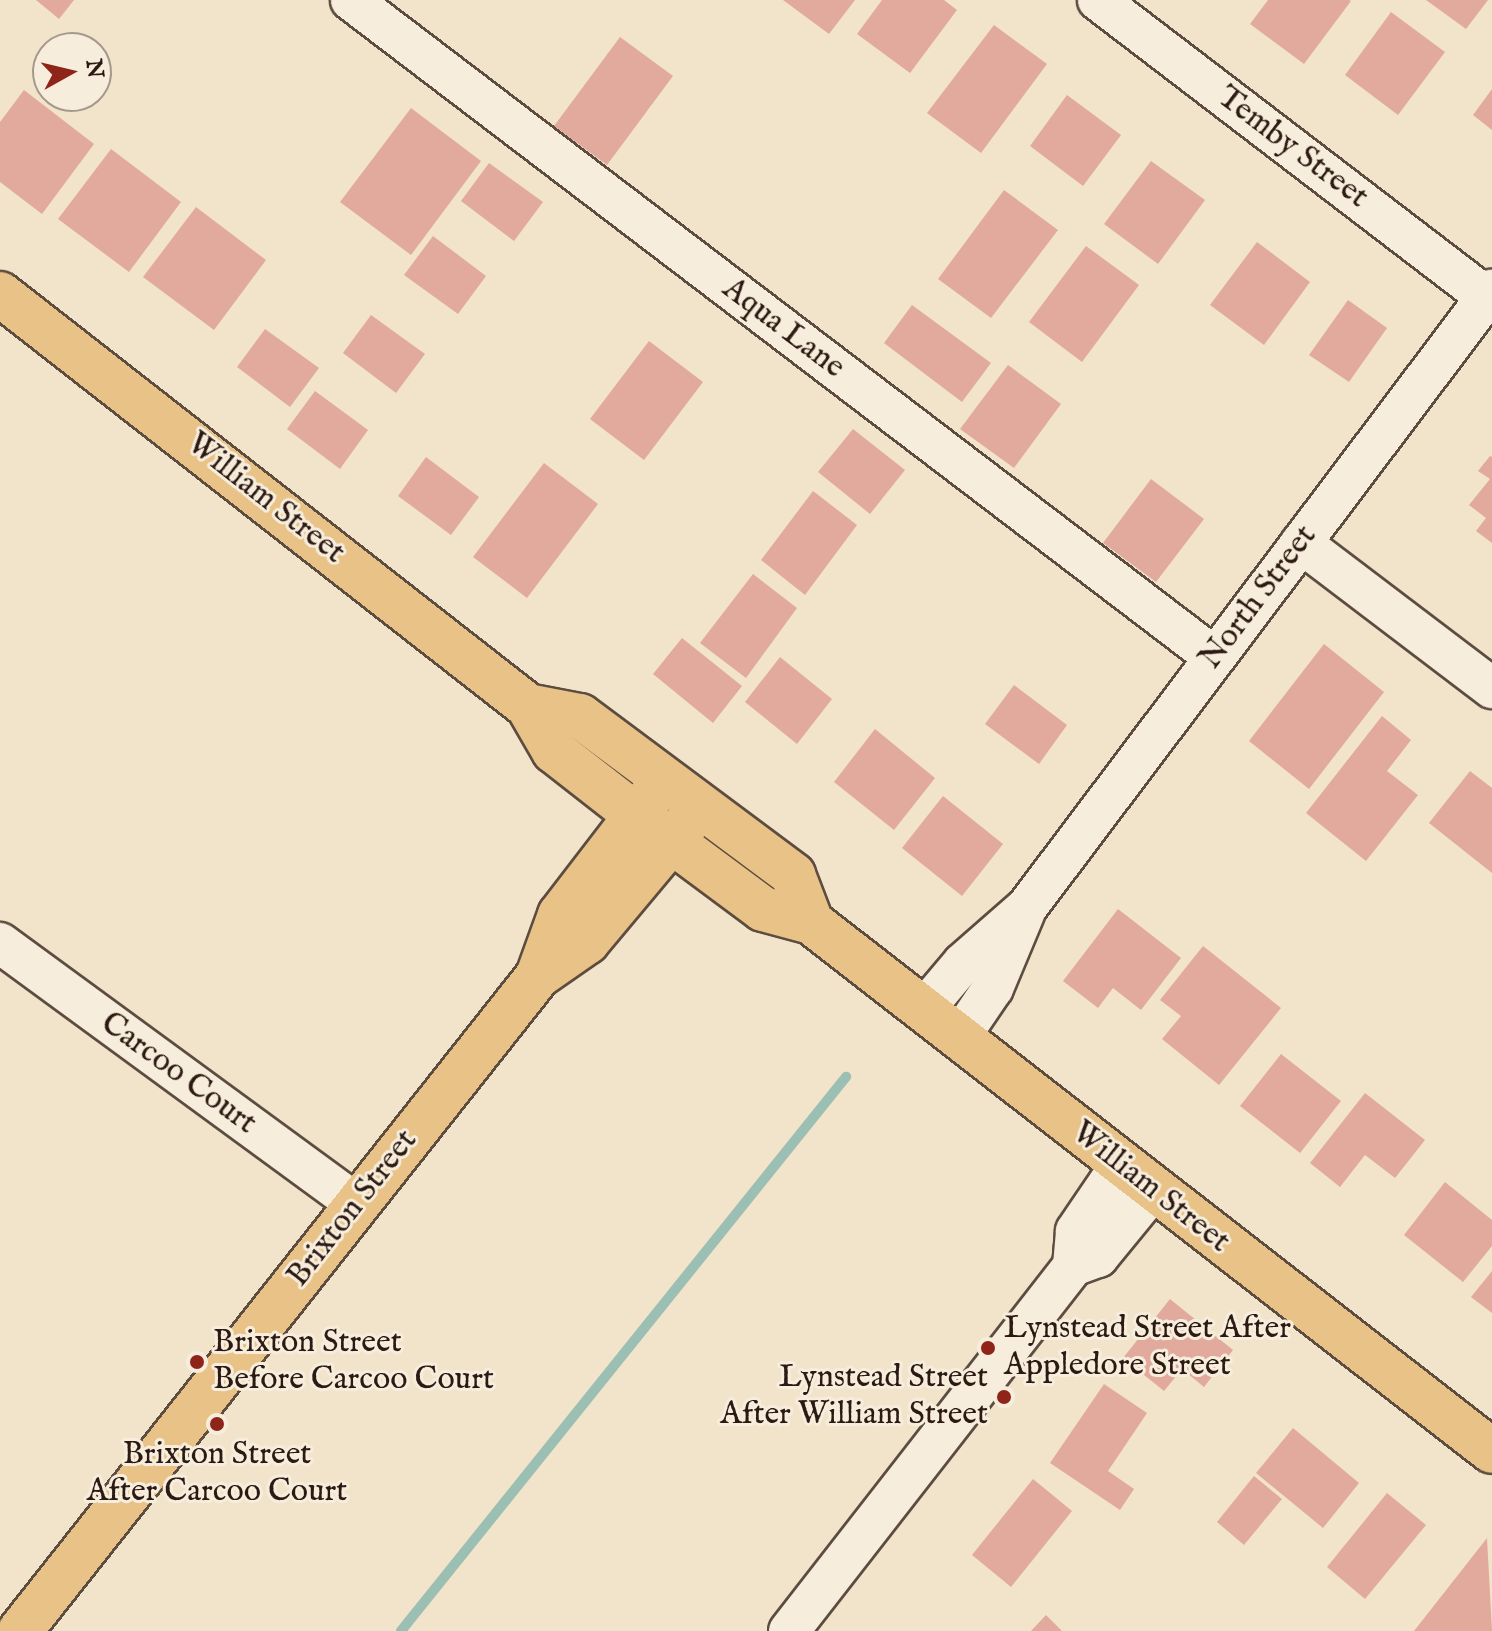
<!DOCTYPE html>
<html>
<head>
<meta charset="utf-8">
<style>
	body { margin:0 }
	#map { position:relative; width:1492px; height:1631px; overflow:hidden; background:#f1e4cb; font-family:"IM FELL English",serif }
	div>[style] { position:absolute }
	.stream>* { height:10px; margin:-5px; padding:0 5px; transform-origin:5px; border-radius:5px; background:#9bbfb2 }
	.building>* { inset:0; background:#e1aa9d }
	.roads { filter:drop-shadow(2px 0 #5d4c40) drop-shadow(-2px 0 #5d4c40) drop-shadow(0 2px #5d4c40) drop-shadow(0 -2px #5d4c40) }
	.minor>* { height:40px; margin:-20px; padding:0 20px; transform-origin:20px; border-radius:20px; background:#f6eddd }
	.major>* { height:44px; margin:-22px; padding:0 22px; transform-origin:22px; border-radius:22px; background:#e8c286 }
	.dots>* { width:22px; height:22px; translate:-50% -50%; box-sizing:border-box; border:4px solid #f6eddd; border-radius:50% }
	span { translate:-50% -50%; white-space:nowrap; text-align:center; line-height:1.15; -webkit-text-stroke:6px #f6eddd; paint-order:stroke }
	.street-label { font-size:32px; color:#2c1a12 }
	.poi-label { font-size:32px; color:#2c1a12 }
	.left { translate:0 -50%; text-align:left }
	.right { translate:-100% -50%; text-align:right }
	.north { position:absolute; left:32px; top:32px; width:80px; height:80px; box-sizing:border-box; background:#f6eddd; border:2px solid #a5998c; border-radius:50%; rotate:82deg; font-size:22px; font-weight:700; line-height:32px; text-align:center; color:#2c1a12 }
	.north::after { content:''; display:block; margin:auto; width:28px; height:36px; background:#8f2418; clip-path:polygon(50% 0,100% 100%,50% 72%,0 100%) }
</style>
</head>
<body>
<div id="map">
	<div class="stream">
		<div style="left:401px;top:1631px;width:711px;rotate:-51.23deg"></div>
	</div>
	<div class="building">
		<div style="clip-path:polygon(36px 0,74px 0,59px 19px)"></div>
		<div style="clip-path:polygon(783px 0,855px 0,829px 34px)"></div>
		<div style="clip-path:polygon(882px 0,944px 0,957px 10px,910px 73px,857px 34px)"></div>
		<div style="clip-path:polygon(1268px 0,1349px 0,1351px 1px,1304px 64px,1250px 24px)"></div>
		<div style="clip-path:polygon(1426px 0,1488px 0,1466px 29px)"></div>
		<div style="clip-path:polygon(1391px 12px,1445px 52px,1398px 115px,1345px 75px)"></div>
		<div style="clip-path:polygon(994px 25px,1047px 64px,981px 153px,927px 113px)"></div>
		<div style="clip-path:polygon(620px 37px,673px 76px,607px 165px,554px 126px)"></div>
		<div style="clip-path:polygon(1492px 89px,1492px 130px,1473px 115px)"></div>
		<div style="clip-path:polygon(24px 90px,94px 144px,42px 214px,0 182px,0 122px)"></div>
		<div style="clip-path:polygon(1067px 95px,1121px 135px,1083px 186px,1030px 146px)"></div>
		<div style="clip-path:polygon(411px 108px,481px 161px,411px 255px,340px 202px)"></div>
		<div style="clip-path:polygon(111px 149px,181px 202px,129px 272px,58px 219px)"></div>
		<div style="clip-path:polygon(1151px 161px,1205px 200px,1158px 264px,1104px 224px)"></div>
		<div style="clip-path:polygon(489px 163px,543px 202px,514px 241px,461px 201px)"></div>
		<div style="clip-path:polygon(1004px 190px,1058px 230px,991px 318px,938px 279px)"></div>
		<div style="clip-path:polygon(196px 207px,266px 260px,214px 330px,143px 277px)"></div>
		<div style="clip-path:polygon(433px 236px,486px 276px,458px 314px,404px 275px)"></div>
		<div style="clip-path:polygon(1257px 242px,1310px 282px,1264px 345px,1210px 305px)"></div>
		<div style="clip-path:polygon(1086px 246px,1139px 285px,1082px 362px,1029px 322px)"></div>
		<div style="clip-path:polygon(1348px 300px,1387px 328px,1349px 382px,1309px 355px)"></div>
		<div style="clip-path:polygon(912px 305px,991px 363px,962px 402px,884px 343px)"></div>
		<div style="clip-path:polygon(371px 315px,425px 354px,396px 393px,343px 353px)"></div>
		<div style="clip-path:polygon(265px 329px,319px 368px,290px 407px,237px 367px)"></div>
		<div style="clip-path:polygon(649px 341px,703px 382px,644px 460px,590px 419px)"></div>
		<div style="clip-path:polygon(1008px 365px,1061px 404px,1014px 468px,960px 429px)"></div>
		<div style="clip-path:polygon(315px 391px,368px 430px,340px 469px,287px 429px)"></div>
		<div style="clip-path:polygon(853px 429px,905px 470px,870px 514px,818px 472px)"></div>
		<div style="clip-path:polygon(1490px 456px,1492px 457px,1492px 543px,1476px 531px,1486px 518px,1469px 505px,1490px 479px,1478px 471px)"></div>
		<div style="clip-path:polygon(426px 457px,479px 497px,451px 535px,398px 496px)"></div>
		<div style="clip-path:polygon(544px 463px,598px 504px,527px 598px,473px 557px)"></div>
		<div style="clip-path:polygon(1151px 479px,1204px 519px,1156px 582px,1103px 543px)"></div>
		<div style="clip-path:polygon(813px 491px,857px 525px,805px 595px,761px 560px)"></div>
		<div style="clip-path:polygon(753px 574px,797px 608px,746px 678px,700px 643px)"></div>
		<div style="clip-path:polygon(682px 638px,742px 686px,713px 723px,653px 674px)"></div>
		<div style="clip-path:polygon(1324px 644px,1384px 692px,1309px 789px,1249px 741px)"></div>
		<div style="clip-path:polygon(780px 657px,832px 699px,797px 744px,745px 702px)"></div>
		<div style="clip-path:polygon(1014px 685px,1067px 725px,1039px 764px,985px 724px)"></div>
		<div style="clip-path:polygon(1382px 716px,1411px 740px,1387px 771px,1418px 795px,1366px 861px,1306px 813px)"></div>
		<div style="clip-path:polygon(875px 729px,935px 778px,894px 830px,834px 782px)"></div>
		<div style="clip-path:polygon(1470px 771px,1492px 788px,1492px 873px,1429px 823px)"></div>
		<div style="clip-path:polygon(943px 796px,1003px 844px,962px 896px,902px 848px)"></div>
		<div style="clip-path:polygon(1118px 909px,1181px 958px,1141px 1010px,1113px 988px,1098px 1008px,1063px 981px)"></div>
		<div style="clip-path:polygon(1203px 946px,1281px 1008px,1219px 1085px,1162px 1039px,1181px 1016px,1160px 1000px)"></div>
		<div style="clip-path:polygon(1281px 1054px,1341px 1101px,1300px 1153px,1240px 1106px)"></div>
		<div style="clip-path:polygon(1365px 1093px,1425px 1140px,1395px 1178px,1365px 1155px,1340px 1187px,1310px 1163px)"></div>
		<div style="clip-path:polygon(1445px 1182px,1492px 1220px,1492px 1246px,1463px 1282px,1404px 1235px)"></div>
		<div style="clip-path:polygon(1492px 1271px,1492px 1313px,1471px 1297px)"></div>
		<div style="clip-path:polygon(1170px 1299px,1233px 1350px,1204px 1387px,1182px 1369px,1164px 1391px,1123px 1358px)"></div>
		<div style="clip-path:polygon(1104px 1384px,1147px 1413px,1108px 1471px,1134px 1489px,1120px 1510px,1050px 1463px)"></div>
		<div style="clip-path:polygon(1293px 1428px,1359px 1483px,1323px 1528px,1256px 1473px)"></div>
		<div style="clip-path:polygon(1254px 1476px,1282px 1499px,1244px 1545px,1217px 1522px)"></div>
		<div style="clip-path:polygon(1033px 1479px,1072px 1511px,1011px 1587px,972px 1555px)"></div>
		<div style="clip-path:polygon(1387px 1493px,1426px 1525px,1365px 1599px,1327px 1567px)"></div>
		<div style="clip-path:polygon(1487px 1538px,1492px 1631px,1414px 1631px)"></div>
		<div style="clip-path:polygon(1046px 1615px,1062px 1631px,1031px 1631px)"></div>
	</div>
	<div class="roads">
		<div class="minor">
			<div style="left:351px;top:0;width:1085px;rotate:37.28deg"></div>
			<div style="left:1098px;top:0;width:489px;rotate:37.4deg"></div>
			<div style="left:1301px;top:543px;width:240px;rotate:37.2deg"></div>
			<div style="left:0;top:943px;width:442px;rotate:36.2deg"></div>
			<div style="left:926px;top:1007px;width:57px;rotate:-49.9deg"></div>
			<div style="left:963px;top:963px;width:85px;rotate:-41.2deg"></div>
			<div style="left:1027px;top:907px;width:773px;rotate:-53deg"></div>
			<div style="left:961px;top:1035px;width:57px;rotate:-55.8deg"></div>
			<div style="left:993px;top:988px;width:80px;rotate:-67.3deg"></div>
			<div style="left:1073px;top:1266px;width:27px;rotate:-20deg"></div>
			<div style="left:1098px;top:1257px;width:85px;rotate:-50.7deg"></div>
			<div style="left:789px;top:1631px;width:462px;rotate:-52.1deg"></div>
			<div style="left:1073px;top:1266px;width:35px;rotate:-85deg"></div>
			<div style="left:1076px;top:1231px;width:78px;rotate:-55.9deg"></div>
		</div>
		<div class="major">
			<div style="left:0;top:294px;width:670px;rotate:37.97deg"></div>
			<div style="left:528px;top:706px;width:52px;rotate:60deg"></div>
			<div style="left:554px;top:751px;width:88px;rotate:38deg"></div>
			<div style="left:623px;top:805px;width:174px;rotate:36.6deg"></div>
			<div style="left:763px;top:909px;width:50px;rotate:15.2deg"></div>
			<div style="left:811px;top:922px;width:862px;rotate:37.84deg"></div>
			<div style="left:528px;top:706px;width:53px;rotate:10.9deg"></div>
			<div style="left:580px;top:716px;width:266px;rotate:36.7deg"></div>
			<div style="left:793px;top:875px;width:50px;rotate:69deg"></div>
			<div style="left:538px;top:976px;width:65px;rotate:-70.2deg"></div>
			<div style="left:560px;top:915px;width:153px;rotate:-52.5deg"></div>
			<div style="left:20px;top:1631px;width:835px;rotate:-51.66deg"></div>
			<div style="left:538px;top:976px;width:60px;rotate:-34.8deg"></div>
			<div style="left:587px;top:942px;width:175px;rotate:-50.1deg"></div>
		</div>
	</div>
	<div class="dots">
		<div style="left:988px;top:1348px;background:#8f2418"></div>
		<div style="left:197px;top:1362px;background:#8f2418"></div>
		<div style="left:1004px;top:1397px;background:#8f2418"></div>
		<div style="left:217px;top:1424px;background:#8f2418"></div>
	</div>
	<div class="street-label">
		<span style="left:1292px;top:148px;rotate:37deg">Temby Street</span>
		<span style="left:783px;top:329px;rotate:37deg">Aqua Lane</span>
		<span style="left:265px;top:499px;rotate:38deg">William Street</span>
		<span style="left:1259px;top:598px;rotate:-53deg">North Street</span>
		<span style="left:178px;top:1074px;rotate:36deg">Carcoo Court</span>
		<span style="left:1150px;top:1188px;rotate:38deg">William Street</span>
		<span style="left:353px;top:1209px;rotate:-52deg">Brixton Street</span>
	</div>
	<div class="poi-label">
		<span class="left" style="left:1004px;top:1348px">Lynstead Street After<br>Appledore Street</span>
		<span class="left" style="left:213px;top:1362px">Brixton Street<br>Before Carcoo Court</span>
		<span class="right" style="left:988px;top:1397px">Lynstead Street<br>After William Street</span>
		<span style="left:217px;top:1474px">Brixton Street<br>After Carcoo Court</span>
	</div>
	<div class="north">N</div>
</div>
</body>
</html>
